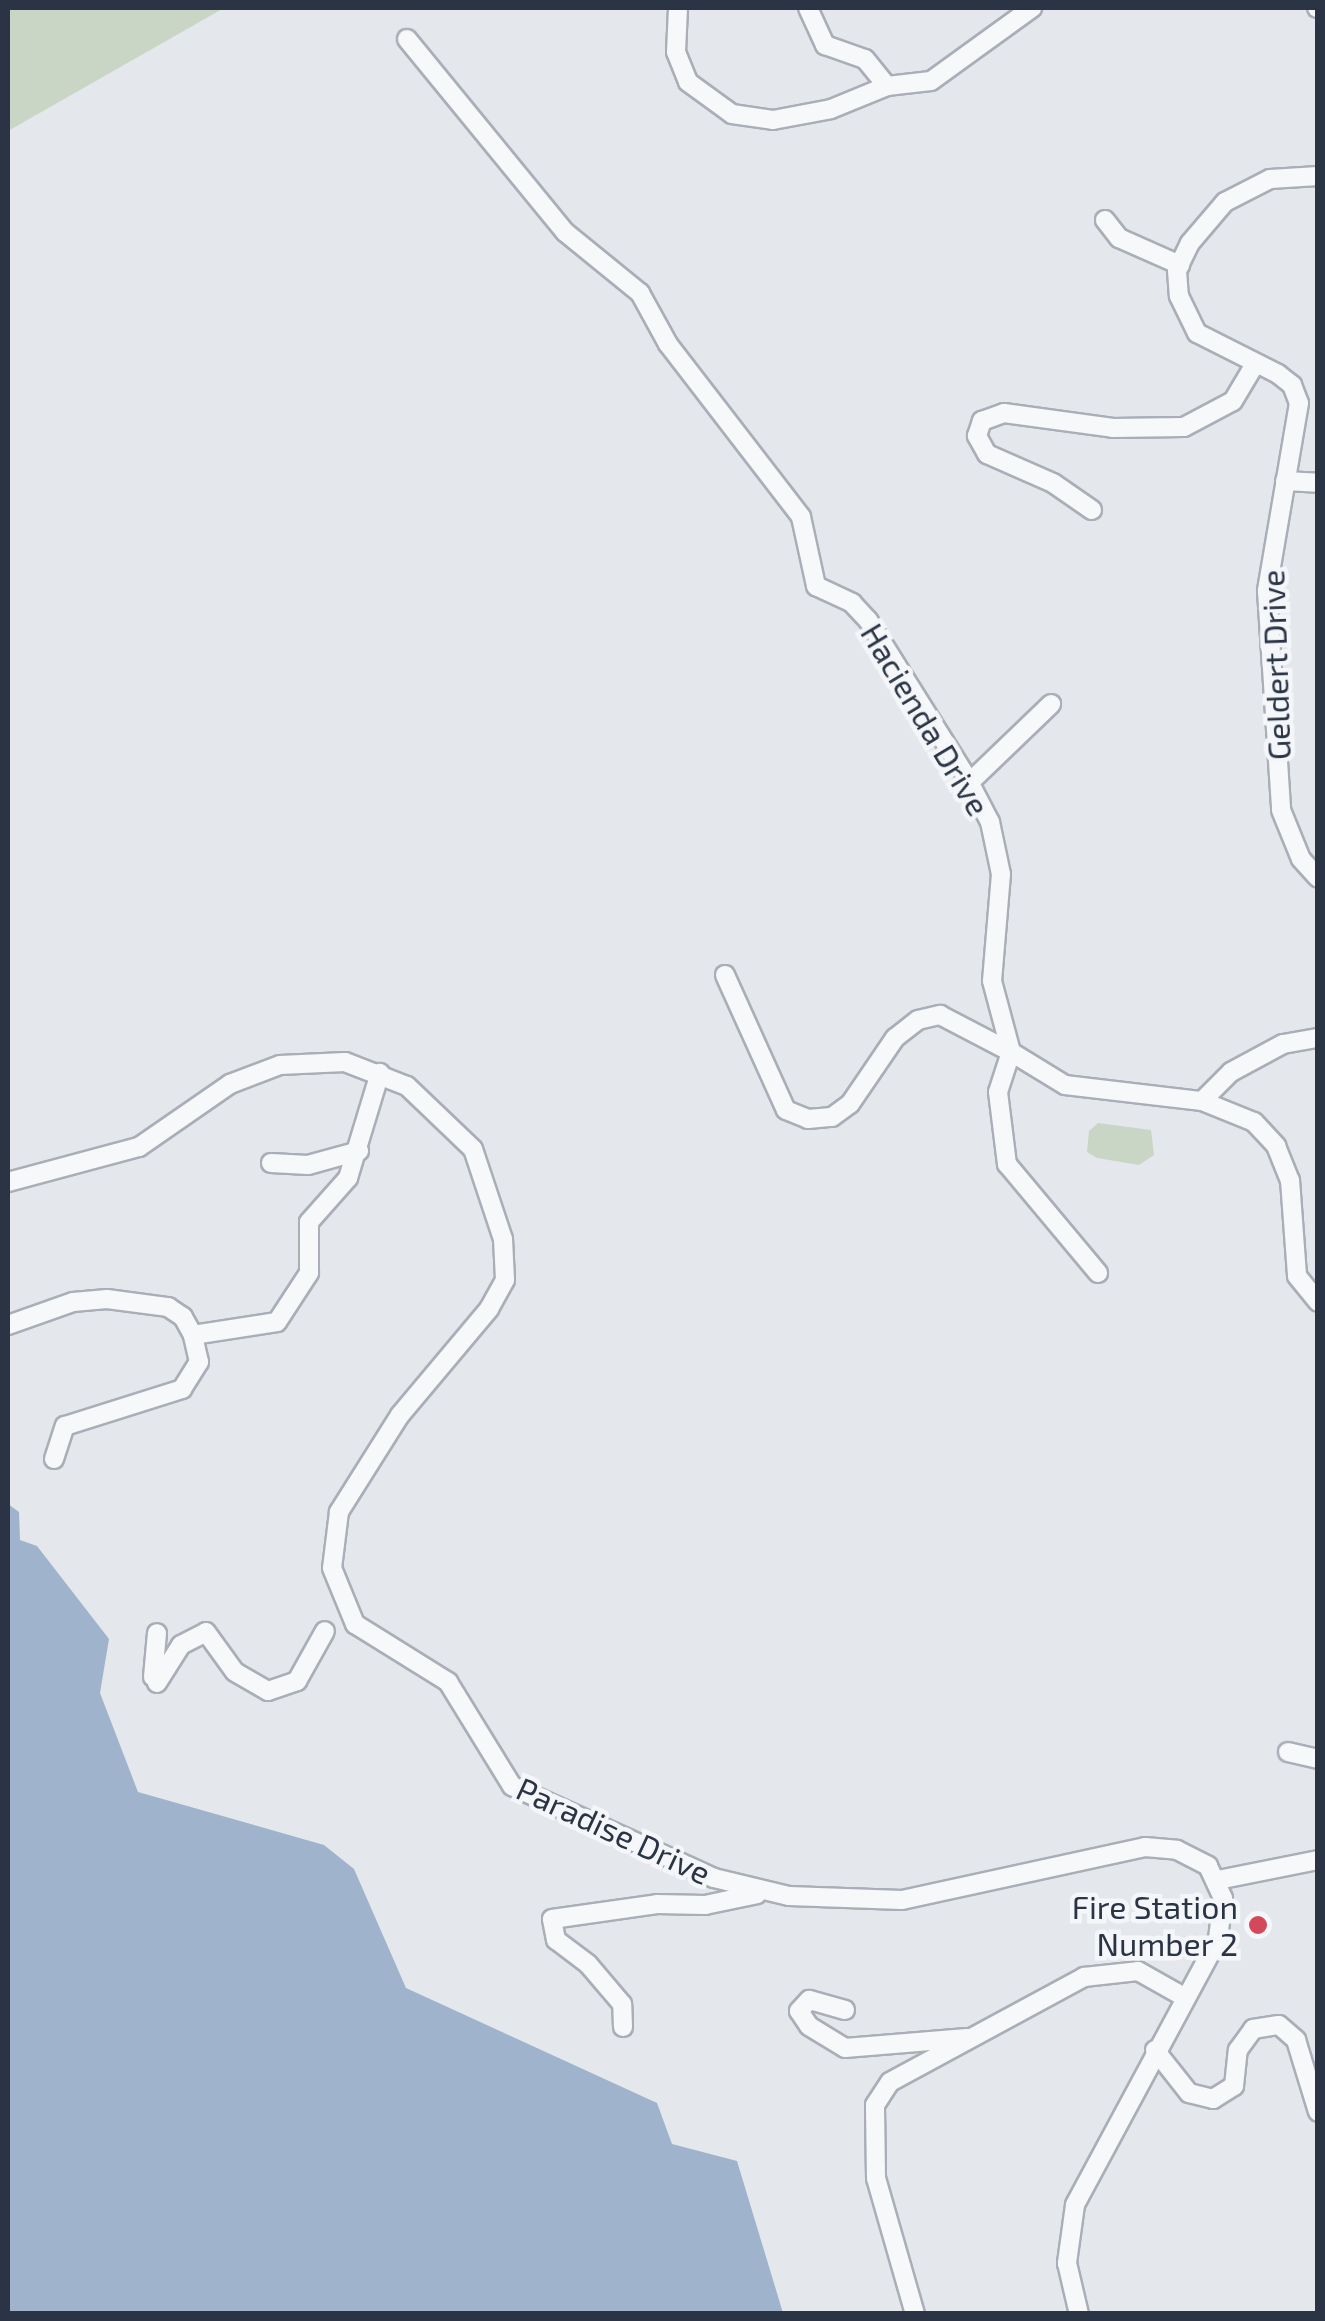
<!DOCTYPE html>
<html>
<head>
<meta charset="utf-8">
<style>
	body { margin:0 }
	#map { position:relative; width:1325px; height:2321px; overflow:hidden; background:#e4e7ec; font-family:"Exo 2",sans-serif }
	div>[style] { position:absolute }
	.green>* { inset:0; background:#c9d6c5 }
	.water>* { inset:0; background:#9fb4cc }
	.roads { filter:drop-shadow(2px 0 #a9aeb7) drop-shadow(-2px 0 #a9aeb7) drop-shadow(0 2px #a9aeb7) drop-shadow(0 -2px #a9aeb7) }
	.minor>* { height:18px; margin:-9px; padding:0 9px; transform-origin:9px; border-radius:9px; background:#f7f8fa }
	.dots>* { width:28px; height:28px; translate:-50% -50%; box-sizing:border-box; border:5px solid #f4f6f9; border-radius:50% }
	span { translate:-50% -50%; white-space:nowrap; text-align:center; line-height:1.15; -webkit-text-stroke:9px #f4f6f9; paint-order:stroke }
	.street-label { font-size:32px; color:#2b3445 }
	.poi-label { font-size:32px; color:#2b3445 }
	.right { translate:-100% -50%; text-align:right }
	.frame { position:absolute; inset:0; border:10px solid #2b3445; pointer-events:none }
</style>
</head>
<body>
<div id="map">
	<div class="green">
		<div style="clip-path:polygon(8px 8px,224px 8px,8px 131px)"></div>
		<div style="clip-path:polygon(1098px 1123px,1151px 1130px,1154px 1155px,1139px 1165px,1097px 1158px,1087px 1152px,1089px 1131px)"></div>
	</div>
	<div class="water">
		<div style="clip-path:polygon(8px 1504px,19px 1512px,20px 1540px,37px 1546px,109px 1639px,100px 1693px,138px 1792px,324px 1845px,354px 1869px,406px 1988px,657px 2103px,672px 2144px,737px 2161px,783px 2313px,8px 2313px)"></div>
	</div>
	<div class="roads">
		<div class="minor">
			<div style="left:678px;top:8px;width:44px;rotate:92.6deg"></div>
			<div style="left:676px;top:52px;width:32px;rotate:68deg"></div>
			<div style="left:688px;top:82px;width:54px;rotate:36deg"></div>
			<div style="left:732px;top:114px;width:41px;rotate:8.3deg"></div>
			<div style="left:773px;top:120px;width:59px;rotate:-10.7deg"></div>
			<div style="left:831px;top:109px;width:61px;rotate:-22.3deg"></div>
			<div style="left:887px;top:86px;width:44px;rotate:-6.5deg"></div>
			<div style="left:931px;top:81px;width:125px;rotate:-35.9deg"></div>
			<div style="left:808px;top:8px;width:41px;rotate:65.3deg"></div>
			<div style="left:825px;top:45px;width:42px;rotate:19.3deg"></div>
			<div style="left:865px;top:59px;width:35px;rotate:51deg"></div>
			<div style="left:1317px;top:8px;width:1px"></div>
			<div style="left:407px;top:39px;width:249px;rotate:50.7deg"></div>
			<div style="left:565px;top:232px;width:97px;rotate:39.1deg"></div>
			<div style="left:640px;top:293px;width:58px;rotate:61.2deg"></div>
			<div style="left:668px;top:344px;width:218px;rotate:52.4deg"></div>
			<div style="left:801px;top:517px;width:71px;rotate:77.7deg"></div>
			<div style="left:816px;top:586px;width:40px;rotate:25deg"></div>
			<div style="left:852px;top:603px;width:23px;rotate:47deg"></div>
			<div style="left:868px;top:620px;width:186px;rotate:57.9deg"></div>
			<div style="left:967px;top:778px;width:50px;rotate:62.4deg"></div>
			<div style="left:990px;top:822px;width:53px;rotate:78.1deg"></div>
			<div style="left:1001px;top:874px;width:107px;rotate:94.8deg"></div>
			<div style="left:992px;top:981px;width:73px;rotate:75deg"></div>
			<div style="left:1011px;top:1052px;width:63px;rotate:31.4deg"></div>
			<div style="left:1065px;top:1085px;width:138px;rotate:6.7deg"></div>
			<div style="left:1202px;top:1101px;width:56px;rotate:22deg"></div>
			<div style="left:1254px;top:1122px;width:33px;rotate:47deg"></div>
			<div style="left:1276px;top:1146px;width:37px;rotate:68deg"></div>
			<div style="left:1290px;top:1180px;width:96px;rotate:85.8deg"></div>
			<div style="left:1297px;top:1276px;width:33px;rotate:51deg"></div>
			<div style="left:1318px;top:176px;width:48px;rotate:176.4deg"></div>
			<div style="left:1270px;top:179px;width:51px;rotate:152.9deg"></div>
			<div style="left:1225px;top:202px;width:54px;rotate:130.5deg"></div>
			<div style="left:1190px;top:243px;width:30px;rotate:116deg"></div>
			<div style="left:1177px;top:270px;width:26px;rotate:86deg"></div>
			<div style="left:1179px;top:296px;width:41px;rotate:64.1deg"></div>
			<div style="left:1197px;top:333px;width:91px;rotate:26.8deg"></div>
			<div style="left:1278px;top:374px;width:18px;rotate:38deg"></div>
			<div style="left:1292px;top:385px;width:19px;rotate:69deg"></div>
			<div style="left:1299px;top:403px;width:191px;rotate:99.7deg"></div>
			<div style="left:1267px;top:591px;width:219px;rotate:86.3deg"></div>
			<div style="left:1281px;top:810px;width:53px;rotate:67.8deg"></div>
			<div style="left:1301px;top:859px;width:25px;rotate:48deg"></div>
			<div style="left:1105px;top:220px;width:23px;rotate:52deg"></div>
			<div style="left:1119px;top:238px;width:67px;rotate:23.9deg"></div>
			<div style="left:1285px;top:481px;width:33px;rotate:3deg"></div>
			<div style="left:1092px;top:510px;width:47px;rotate:-145.3deg"></div>
			<div style="left:1053px;top:483px;width:72px;rotate:-156.3deg"></div>
			<div style="left:987px;top:454px;width:21px;rotate:-119deg"></div>
			<div style="left:977px;top:436px;width:16px;rotate:-72deg"></div>
			<div style="left:982px;top:421px;width:23px;rotate:-20deg"></div>
			<div style="left:1004px;top:413px;width:110px;rotate:7.8deg"></div>
			<div style="left:1113px;top:428px;width:71px;rotate:-0.8deg"></div>
			<div style="left:1184px;top:427px;width:55px;rotate:-28deg"></div>
			<div style="left:1233px;top:401px;width:43px;rotate:-59.3deg"></div>
			<div style="left:969px;top:783px;width:114px;rotate:-43.9deg"></div>
			<div style="left:725px;top:975px;width:148px;rotate:65.7deg"></div>
			<div style="left:786px;top:1110px;width:24px;rotate:22deg"></div>
			<div style="left:808px;top:1119px;width:24px;rotate:-5deg"></div>
			<div style="left:832px;top:1117px;width:22px;rotate:-36deg"></div>
			<div style="left:850px;top:1104px;width:80px;rotate:-55.7deg"></div>
			<div style="left:895px;top:1038px;width:29px;rotate:-38deg"></div>
			<div style="left:918px;top:1020px;width:23px;rotate:-13deg"></div>
			<div style="left:940px;top:1015px;width:80px;rotate:27.5deg"></div>
			<div style="left:1011px;top:1052px;width:42px;rotate:108deg"></div>
			<div style="left:998px;top:1092px;width:73px;rotate:82.9deg"></div>
			<div style="left:1007px;top:1164px;width:142px;rotate:50.1deg"></div>
			<div style="left:1202px;top:1101px;width:41px;rotate:-45deg"></div>
			<div style="left:1231px;top:1072px;width:59px;rotate:-28.3deg"></div>
			<div style="left:1283px;top:1044px;width:36px;rotate:-10deg"></div>
			<div style="left:271px;top:1163px;width:37px;rotate:3deg"></div>
			<div style="left:308px;top:1165px;width:53px;rotate:-15.4deg"></div>
			<div style="left:8px;top:1182px;width:136px;rotate:-15deg"></div>
			<div style="left:139px;top:1147px;width:111px;rotate:-34.7deg"></div>
			<div style="left:230px;top:1084px;width:53px;rotate:-20.8deg"></div>
			<div style="left:280px;top:1065px;width:65px;rotate:-2.6deg"></div>
			<div style="left:345px;top:1062px;width:66px;rotate:21.2deg"></div>
			<div style="left:407px;top:1086px;width:91px;rotate:43.7deg"></div>
			<div style="left:473px;top:1149px;width:95px;rotate:71.6deg"></div>
			<div style="left:503px;top:1239px;width:41px;rotate:87.2deg"></div>
			<div style="left:505px;top:1280px;width:33px;rotate:119deg"></div>
			<div style="left:489px;top:1309px;width:138px;rotate:130deg"></div>
			<div style="left:400px;top:1415px;width:115px;rotate:122.2deg"></div>
			<div style="left:339px;top:1512px;width:56px;rotate:97.1deg"></div>
			<div style="left:332px;top:1568px;width:61px;rotate:67.7deg"></div>
			<div style="left:355px;top:1624px;width:110px;rotate:31.9deg"></div>
			<div style="left:448px;top:1682px;width:122px;rotate:58.4deg"></div>
			<div style="left:512px;top:1786px;width:222px;rotate:24.5deg"></div>
			<div style="left:714px;top:1878px;width:77px;rotate:13.5deg"></div>
			<div style="left:789px;top:1896px;width:113px;rotate:2deg"></div>
			<div style="left:902px;top:1900px;width:249px;rotate:-12.3deg"></div>
			<div style="left:1145px;top:1847px;width:32px;rotate:5deg"></div>
			<div style="left:1177px;top:1850px;width:35px;rotate:27deg"></div>
			<div style="left:1208px;top:1866px;width:35px;rotate:65deg"></div>
			<div style="left:1223px;top:1898px;width:41px;rotate:97deg"></div>
			<div style="left:1218px;top:1939px;width:302px;rotate:118.3deg"></div>
			<div style="left:1075px;top:2205px;width:59px;rotate:97.9deg"></div>
			<div style="left:1067px;top:2263px;width:52px;rotate:76.8deg"></div>
			<div style="left:8px;top:1325px;width:69px;rotate:-19.5deg"></div>
			<div style="left:73px;top:1302px;width:34px;rotate:-5deg"></div>
			<div style="left:107px;top:1299px;width:62px;rotate:7.5deg"></div>
			<div style="left:168px;top:1307px;width:18px;rotate:34deg"></div>
			<div style="left:183px;top:1317px;width:21px;rotate:61deg"></div>
			<div style="left:193px;top:1335px;width:85px;rotate:-8.8deg"></div>
			<div style="left:277px;top:1322px;width:59px;rotate:-56.9deg"></div>
			<div style="left:309px;top:1273px;width:51px;rotate:-90deg"></div>
			<div style="left:309px;top:1222px;width:59px;rotate:-48.4deg"></div>
			<div style="left:348px;top:1178px;width:110px;rotate:-73.1deg"></div>
			<div style="left:54px;top:1459px;width:35px;rotate:-72deg"></div>
			<div style="left:65px;top:1426px;width:123px;rotate:-17.5deg"></div>
			<div style="left:182px;top:1389px;width:32px;rotate:-58deg"></div>
			<div style="left:199px;top:1362px;width:28px;rotate:-103deg"></div>
			<div style="left:153px;top:1677px;width:44px;rotate:-84.8deg"></div>
			<div style="left:157px;top:1683px;width:45px;rotate:-57.7deg"></div>
			<div style="left:181px;top:1645px;width:28px;rotate:-27deg"></div>
			<div style="left:206px;top:1632px;width:49px;rotate:54.1deg"></div>
			<div style="left:235px;top:1672px;width:38px;rotate:30deg"></div>
			<div style="left:268px;top:1691px;width:31px;rotate:-19deg"></div>
			<div style="left:297px;top:1681px;width:57px;rotate:-60.8deg"></div>
			<div style="left:1288px;top:1752px;width:31px;rotate:13deg"></div>
			<div style="left:1218px;top:1880px;width:102px;rotate:-11.3deg"></div>
			<div style="left:845px;top:2010px;width:37px;rotate:-164deg"></div>
			<div style="left:809px;top:2000px;width:15px;rotate:132deg"></div>
			<div style="left:799px;top:2011px;width:18px;rotate:56deg"></div>
			<div style="left:809px;top:2026px;width:42px;rotate:31.4deg"></div>
			<div style="left:845px;top:2048px;width:122px;rotate:-4.7deg"></div>
			<div style="left:623px;top:2027px;width:23px;rotate:-92deg"></div>
			<div style="left:622px;top:2004px;width:52px;rotate:-130.4deg"></div>
			<div style="left:588px;top:1964px;width:40px;rotate:-143deg"></div>
			<div style="left:556px;top:1940px;width:21px;rotate:-101deg"></div>
			<div style="left:552px;top:1919px;width:106px;rotate:-8.1deg"></div>
			<div style="left:657px;top:1904px;width:48px;rotate:1.2deg"></div>
			<div style="left:705px;top:1905px;width:53px;rotate:-11.9deg"></div>
			<div style="left:1155px;top:2050px;width:55px;rotate:51.7deg"></div>
			<div style="left:1189px;top:2093px;width:25px;rotate:14deg"></div>
			<div style="left:1213px;top:2099px;width:25px;rotate:-32deg"></div>
			<div style="left:1234px;top:2086px;width:36px;rotate:-84deg"></div>
			<div style="left:1238px;top:2050px;width:26px;rotate:-54deg"></div>
			<div style="left:1253px;top:2029px;width:26px;rotate:-9deg"></div>
			<div style="left:1279px;top:2025px;width:23px;rotate:41deg"></div>
			<div style="left:1296px;top:2040px;width:75px;rotate:73deg"></div>
			<div style="left:915px;top:2314px;width:141px;rotate:-106deg"></div>
			<div style="left:876px;top:2178px;width:73px;rotate:-90.8deg"></div>
			<div style="left:875px;top:2105px;width:27px;rotate:-57deg"></div>
			<div style="left:890px;top:2082px;width:221px;rotate:-28.4deg"></div>
			<div style="left:1084px;top:1977px;width:54px;rotate:-6.3deg"></div>
			<div style="left:1138px;top:1971px;width:55px;rotate:29.4deg"></div>
		</div>
	</div>
	<div class="dots">
		<div style="left:1258px;top:1925px;background:#d1495b"></div>
	</div>
	<div class="street-label">
		<span style="left:1275px;top:665px;rotate:-92deg">Geldert Drive</span>
		<span style="left:926px;top:719px;rotate:59deg">Hacienda Drive</span>
		<span style="left:614px;top:1830px;rotate:25deg">Paradise Drive</span>
	</div>
	<div class="poi-label">
		<span class="right" style="left:1238px;top:1925px">Fire Station<br>Number 2</span>
	</div>
	<div class="frame"></div>
</div>
</body>
</html>
